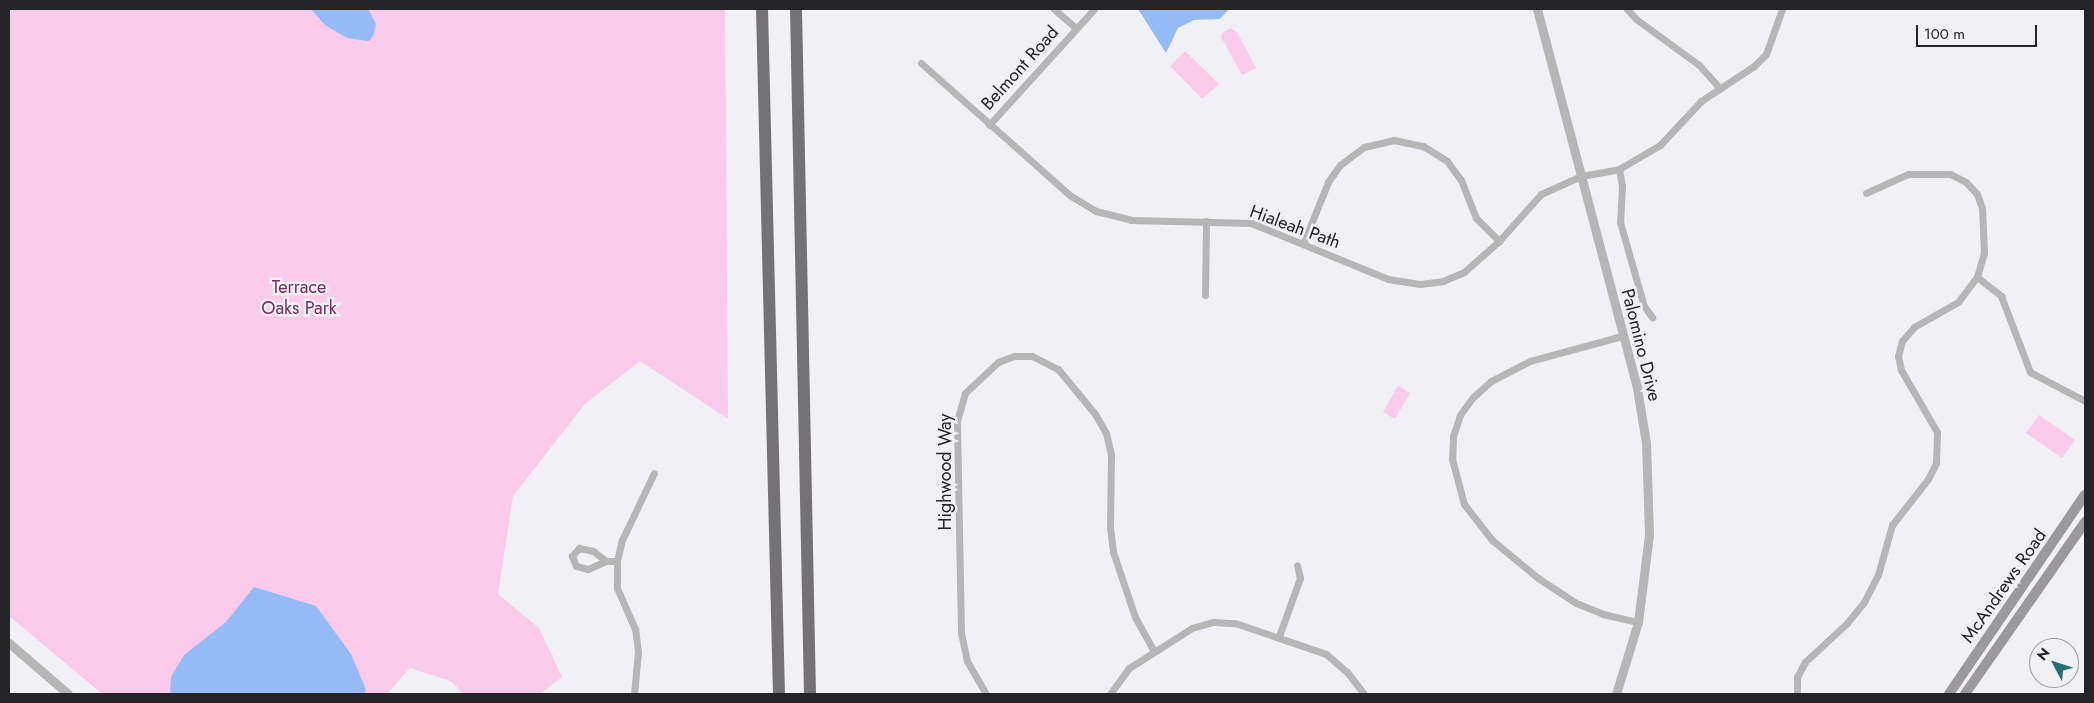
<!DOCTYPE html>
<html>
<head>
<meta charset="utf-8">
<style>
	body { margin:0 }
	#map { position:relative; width:2094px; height:703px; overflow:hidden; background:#f1f0f4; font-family:Jost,sans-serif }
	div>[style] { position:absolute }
	.green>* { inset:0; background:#facaeb }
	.water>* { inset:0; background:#94bbf6 }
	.minor>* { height:7px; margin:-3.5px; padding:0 3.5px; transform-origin:3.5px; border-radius:3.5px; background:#b7b6b7 }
	.tertiary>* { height:9px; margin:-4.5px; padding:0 4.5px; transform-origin:4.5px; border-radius:4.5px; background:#b7b6b7 }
	.secondary>* { height:10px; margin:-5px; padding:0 5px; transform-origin:5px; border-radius:5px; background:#9b999b }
	.motorway>* { height:12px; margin:-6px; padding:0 6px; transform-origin:6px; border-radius:6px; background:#757275 }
	span { translate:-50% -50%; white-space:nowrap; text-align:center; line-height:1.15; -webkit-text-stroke:5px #f1f0f4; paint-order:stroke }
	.street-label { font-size:18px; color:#252426 }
	.park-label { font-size:18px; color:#762c65 }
	.frame { position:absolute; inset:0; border:10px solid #252426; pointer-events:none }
	.north { position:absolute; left:2029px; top:638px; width:50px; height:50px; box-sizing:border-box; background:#f1f0f4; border:1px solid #9f9ea2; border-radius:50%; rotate:310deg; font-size:14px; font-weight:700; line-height:20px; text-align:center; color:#252426 }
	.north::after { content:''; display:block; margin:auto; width:18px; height:22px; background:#246f73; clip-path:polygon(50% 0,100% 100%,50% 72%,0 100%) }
	.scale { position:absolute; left:1916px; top:25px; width:121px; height:22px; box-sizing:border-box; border:2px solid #252426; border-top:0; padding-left:6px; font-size:15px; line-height:18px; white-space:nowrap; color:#252426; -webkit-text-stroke:4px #f1f0f4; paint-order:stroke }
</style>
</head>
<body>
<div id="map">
	<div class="green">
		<div style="clip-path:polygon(9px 9px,725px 9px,728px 419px,640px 361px,585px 404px,513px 496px,498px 594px,539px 628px,562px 677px,540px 694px,463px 694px,451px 681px,410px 668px,387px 694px,102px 694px,9px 616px)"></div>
		<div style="clip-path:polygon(1231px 28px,1237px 32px,1256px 68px,1242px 75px,1221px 37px,1223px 32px)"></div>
		<div style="clip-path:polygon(1185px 51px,1219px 84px,1202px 99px,1170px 66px)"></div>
		<div style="clip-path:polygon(1398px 386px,1410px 393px,1395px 419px,1383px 412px)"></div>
		<div style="clip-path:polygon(2039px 415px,2075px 440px,2062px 458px,2026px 433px)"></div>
	</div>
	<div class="water">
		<div style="clip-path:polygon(311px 9px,368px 9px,376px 24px,373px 36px,369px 41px,347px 38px,325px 25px)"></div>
		<div style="clip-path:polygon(1138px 9px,1229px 9px,1220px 19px,1194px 20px,1178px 28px,1166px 53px)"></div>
		<div style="clip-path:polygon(254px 587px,316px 606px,351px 654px,366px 690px,364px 694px,170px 694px,171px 677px,184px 655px,226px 622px)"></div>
	</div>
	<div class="minor">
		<div style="left:1054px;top:9px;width:29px;rotate:41deg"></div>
		<div style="left:1627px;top:9px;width:13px;rotate:48deg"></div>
		<div style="left:1636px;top:19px;width:78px;rotate:36.1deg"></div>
		<div style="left:1699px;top:65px;width:30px;rotate:48deg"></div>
		<div style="left:921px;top:63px;width:200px;rotate:41.6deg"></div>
		<div style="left:1071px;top:196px;width:29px;rotate:31deg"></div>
		<div style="left:1096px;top:211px;width:36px;rotate:14deg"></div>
		<div style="left:1131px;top:220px;width:120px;rotate:1.4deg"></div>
		<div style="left:1251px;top:223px;width:148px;rotate:22.2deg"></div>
		<div style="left:1388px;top:279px;width:32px;rotate:9deg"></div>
		<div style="left:1420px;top:284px;width:23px;rotate:-7deg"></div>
		<div style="left:1443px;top:281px;width:23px;rotate:-23deg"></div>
		<div style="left:1464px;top:272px;width:47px;rotate:-41.5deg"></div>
		<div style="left:1499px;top:241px;width:63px;rotate:-48.2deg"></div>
		<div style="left:1541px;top:194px;width:44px;rotate:-24.2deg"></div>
		<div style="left:1581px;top:176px;width:39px;rotate:-10deg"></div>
		<div style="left:1619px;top:169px;width:48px;rotate:-30.3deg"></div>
		<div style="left:1660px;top:145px;width:60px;rotate:-47deg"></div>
		<div style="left:1701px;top:101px;width:64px;rotate:-33.4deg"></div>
		<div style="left:1754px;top:66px;width:17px;rotate:-45deg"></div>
		<div style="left:1766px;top:54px;width:48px;rotate:-70.4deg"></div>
		<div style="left:989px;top:125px;width:156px;rotate:-47.8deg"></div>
		<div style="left:1619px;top:169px;width:17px;rotate:80deg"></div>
		<div style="left:1622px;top:186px;width:36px;rotate:93deg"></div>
		<div style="left:1620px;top:222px;width:87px;rotate:74.1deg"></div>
		<div style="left:1644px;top:306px;width:14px;rotate:54deg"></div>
		<div style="left:1303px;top:244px;width:67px;rotate:-68deg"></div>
		<div style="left:1328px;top:182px;width:21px;rotate:-55deg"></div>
		<div style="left:1340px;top:165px;width:30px;rotate:-37deg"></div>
		<div style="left:1364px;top:147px;width:31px;rotate:-13deg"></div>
		<div style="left:1394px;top:140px;width:30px;rotate:12deg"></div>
		<div style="left:1423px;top:146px;width:28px;rotate:32deg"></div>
		<div style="left:1447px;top:161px;width:24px;rotate:54deg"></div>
		<div style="left:1461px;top:180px;width:41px;rotate:68.5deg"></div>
		<div style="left:1476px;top:218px;width:33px;rotate:45deg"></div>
		<div style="left:1977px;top:277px;width:31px;rotate:38deg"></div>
		<div style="left:2001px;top:296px;width:81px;rotate:69.1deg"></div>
		<div style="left:2030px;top:372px;width:62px;rotate:27.8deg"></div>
		<div style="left:1205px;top:295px;width:74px;rotate:-89.2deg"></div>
		<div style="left:1622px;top:336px;width:95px;rotate:164.8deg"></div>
		<div style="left:1530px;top:361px;width:44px;rotate:152.9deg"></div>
		<div style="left:1491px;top:381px;width:24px;rotate:138deg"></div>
		<div style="left:1473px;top:397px;width:22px;rotate:126deg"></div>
		<div style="left:1460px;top:415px;width:22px;rotate:108deg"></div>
		<div style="left:1453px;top:436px;width:23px;rotate:92deg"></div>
		<div style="left:1452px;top:459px;width:47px;rotate:75.1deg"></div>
		<div style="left:1464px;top:504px;width:46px;rotate:52.1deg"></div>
		<div style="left:1492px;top:540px;width:60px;rotate:39.6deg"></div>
		<div style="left:1538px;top:578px;width:45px;rotate:33.3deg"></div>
		<div style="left:1576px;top:603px;width:29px;rotate:22deg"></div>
		<div style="left:1603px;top:614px;width:36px;rotate:13deg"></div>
		<div style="left:606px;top:561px;width:20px;rotate:156deg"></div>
		<div style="left:588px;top:569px;width:12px;rotate:-166deg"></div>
		<div style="left:576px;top:566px;width:11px;rotate:-112deg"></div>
		<div style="left:572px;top:556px;width:11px;rotate:-49deg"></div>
		<div style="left:579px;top:548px;width:14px;rotate:12deg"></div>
		<div style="left:593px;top:551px;width:16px;rotate:38deg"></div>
		<div style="left:606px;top:561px;width:11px"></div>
		<div style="left:1279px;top:636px;width:62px;rotate:-70.1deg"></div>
		<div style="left:1300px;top:578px;width:13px;rotate:-103deg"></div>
		<div style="left:634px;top:694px;width:42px;rotate:-84.6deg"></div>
		<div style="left:638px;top:652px;width:23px;rotate:-97deg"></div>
		<div style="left:635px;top:629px;width:45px;rotate:-113.7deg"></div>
		<div style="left:617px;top:588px;width:27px;rotate:-90deg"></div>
		<div style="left:617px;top:561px;width:22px;rotate:-77deg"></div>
		<div style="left:622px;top:540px;width:74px;rotate:-64.5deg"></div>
		<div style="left:986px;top:694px;width:38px;rotate:-120deg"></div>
		<div style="left:967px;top:661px;width:29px;rotate:-102deg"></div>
		<div style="left:961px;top:633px;width:212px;rotate:-91.1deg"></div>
		<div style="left:957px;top:421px;width:29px;rotate:-74deg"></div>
		<div style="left:965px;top:393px;width:45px;rotate:-43.2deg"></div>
		<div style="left:998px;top:362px;width:17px;rotate:-21deg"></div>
		<div style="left:1014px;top:356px;width:18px"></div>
		<div style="left:1032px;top:356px;width:29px;rotate:27deg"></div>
		<div style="left:1058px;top:369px;width:58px;rotate:50.6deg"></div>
		<div style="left:1095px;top:414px;width:22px;rotate:60deg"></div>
		<div style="left:1106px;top:433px;width:23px;rotate:77deg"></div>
		<div style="left:1111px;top:455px;width:72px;rotate:90.8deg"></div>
		<div style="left:1110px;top:527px;width:25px;rotate:83deg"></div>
		<div style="left:1113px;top:552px;width:69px;rotate:71.3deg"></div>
		<div style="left:1135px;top:617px;width:39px;rotate:61deg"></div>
		<div style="left:1110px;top:694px;width:32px;rotate:-54deg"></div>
		<div style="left:1129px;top:668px;width:75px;rotate:-32.4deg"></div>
		<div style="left:1192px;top:628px;width:22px;rotate:-16deg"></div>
		<div style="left:1213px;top:622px;width:22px;rotate:3deg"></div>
		<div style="left:1235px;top:623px;width:96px;rotate:18.8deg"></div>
		<div style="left:1326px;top:654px;width:28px;rotate:41deg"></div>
		<div style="left:1347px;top:672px;width:28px;rotate:52deg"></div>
		<div style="left:1797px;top:694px;width:17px;rotate:-90deg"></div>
		<div style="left:1797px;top:677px;width:17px;rotate:-62deg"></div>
		<div style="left:1805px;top:662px;width:57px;rotate:-42.9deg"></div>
		<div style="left:1847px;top:623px;width:27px;rotate:-51deg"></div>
		<div style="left:1864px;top:602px;width:30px;rotate:-63deg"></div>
		<div style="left:1878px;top:575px;width:52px;rotate:-74.4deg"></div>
		<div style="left:1892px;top:525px;width:58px;rotate:-52deg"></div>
		<div style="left:1928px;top:479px;width:18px;rotate:-63deg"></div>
		<div style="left:1936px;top:463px;width:31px;rotate:-88deg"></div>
		<div style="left:1937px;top:432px;width:72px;rotate:-120.1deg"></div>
		<div style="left:1901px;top:370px;width:14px;rotate:-102deg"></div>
		<div style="left:1898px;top:356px;width:16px;rotate:-75deg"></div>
		<div style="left:1902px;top:341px;width:18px;rotate:-49deg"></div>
		<div style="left:1914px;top:327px;width:51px;rotate:-29.6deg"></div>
		<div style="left:1958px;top:302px;width:31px;rotate:-53deg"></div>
		<div style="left:1977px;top:277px;width:25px;rotate:-74deg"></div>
		<div style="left:1984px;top:253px;width:45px;rotate:-92.5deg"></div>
		<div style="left:1982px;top:208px;width:15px;rotate:-110deg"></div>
		<div style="left:1977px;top:194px;width:16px;rotate:-133deg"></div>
		<div style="left:1966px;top:182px;width:18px;rotate:-153deg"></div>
		<div style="left:1950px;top:174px;width:42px;rotate:180deg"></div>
		<div style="left:1908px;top:174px;width:46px;rotate:155.7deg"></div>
	</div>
	<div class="tertiary">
		<div style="left:1537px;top:9px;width:392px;rotate:75.2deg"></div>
		<div style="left:1637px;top:388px;width:56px;rotate:80.7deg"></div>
		<div style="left:1646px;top:443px;width:92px;rotate:88.1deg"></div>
		<div style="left:1649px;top:535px;width:88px;rotate:97.2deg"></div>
		<div style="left:1638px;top:622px;width:75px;rotate:107deg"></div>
		<div style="left:9px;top:643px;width:78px;rotate:40.8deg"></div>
	</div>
	<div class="secondary">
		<div style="left:1949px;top:694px;width:241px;rotate:-55.7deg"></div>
		<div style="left:1965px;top:694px;width:210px;rotate:-55.1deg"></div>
	</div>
	<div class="motorway">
		<div style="left:762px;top:9px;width:685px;rotate:88.58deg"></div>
		<div style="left:796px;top:9px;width:685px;rotate:88.83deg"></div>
	</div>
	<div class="street-label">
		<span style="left:1020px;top:68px;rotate:-48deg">Belmont Road</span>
		<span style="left:1295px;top:227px;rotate:20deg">Hialeah Path</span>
		<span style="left:1641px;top:345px;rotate:76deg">Palomino Drive</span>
		<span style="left:945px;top:472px;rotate:-90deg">Highwood Way</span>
		<span style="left:2004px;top:586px;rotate:-55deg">McAndrews Road</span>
	</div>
	<div class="park-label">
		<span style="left:299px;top:298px">Terrace<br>Oaks Park</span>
	</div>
	<div class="frame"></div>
	<div class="north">N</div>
	<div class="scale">100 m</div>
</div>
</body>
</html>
